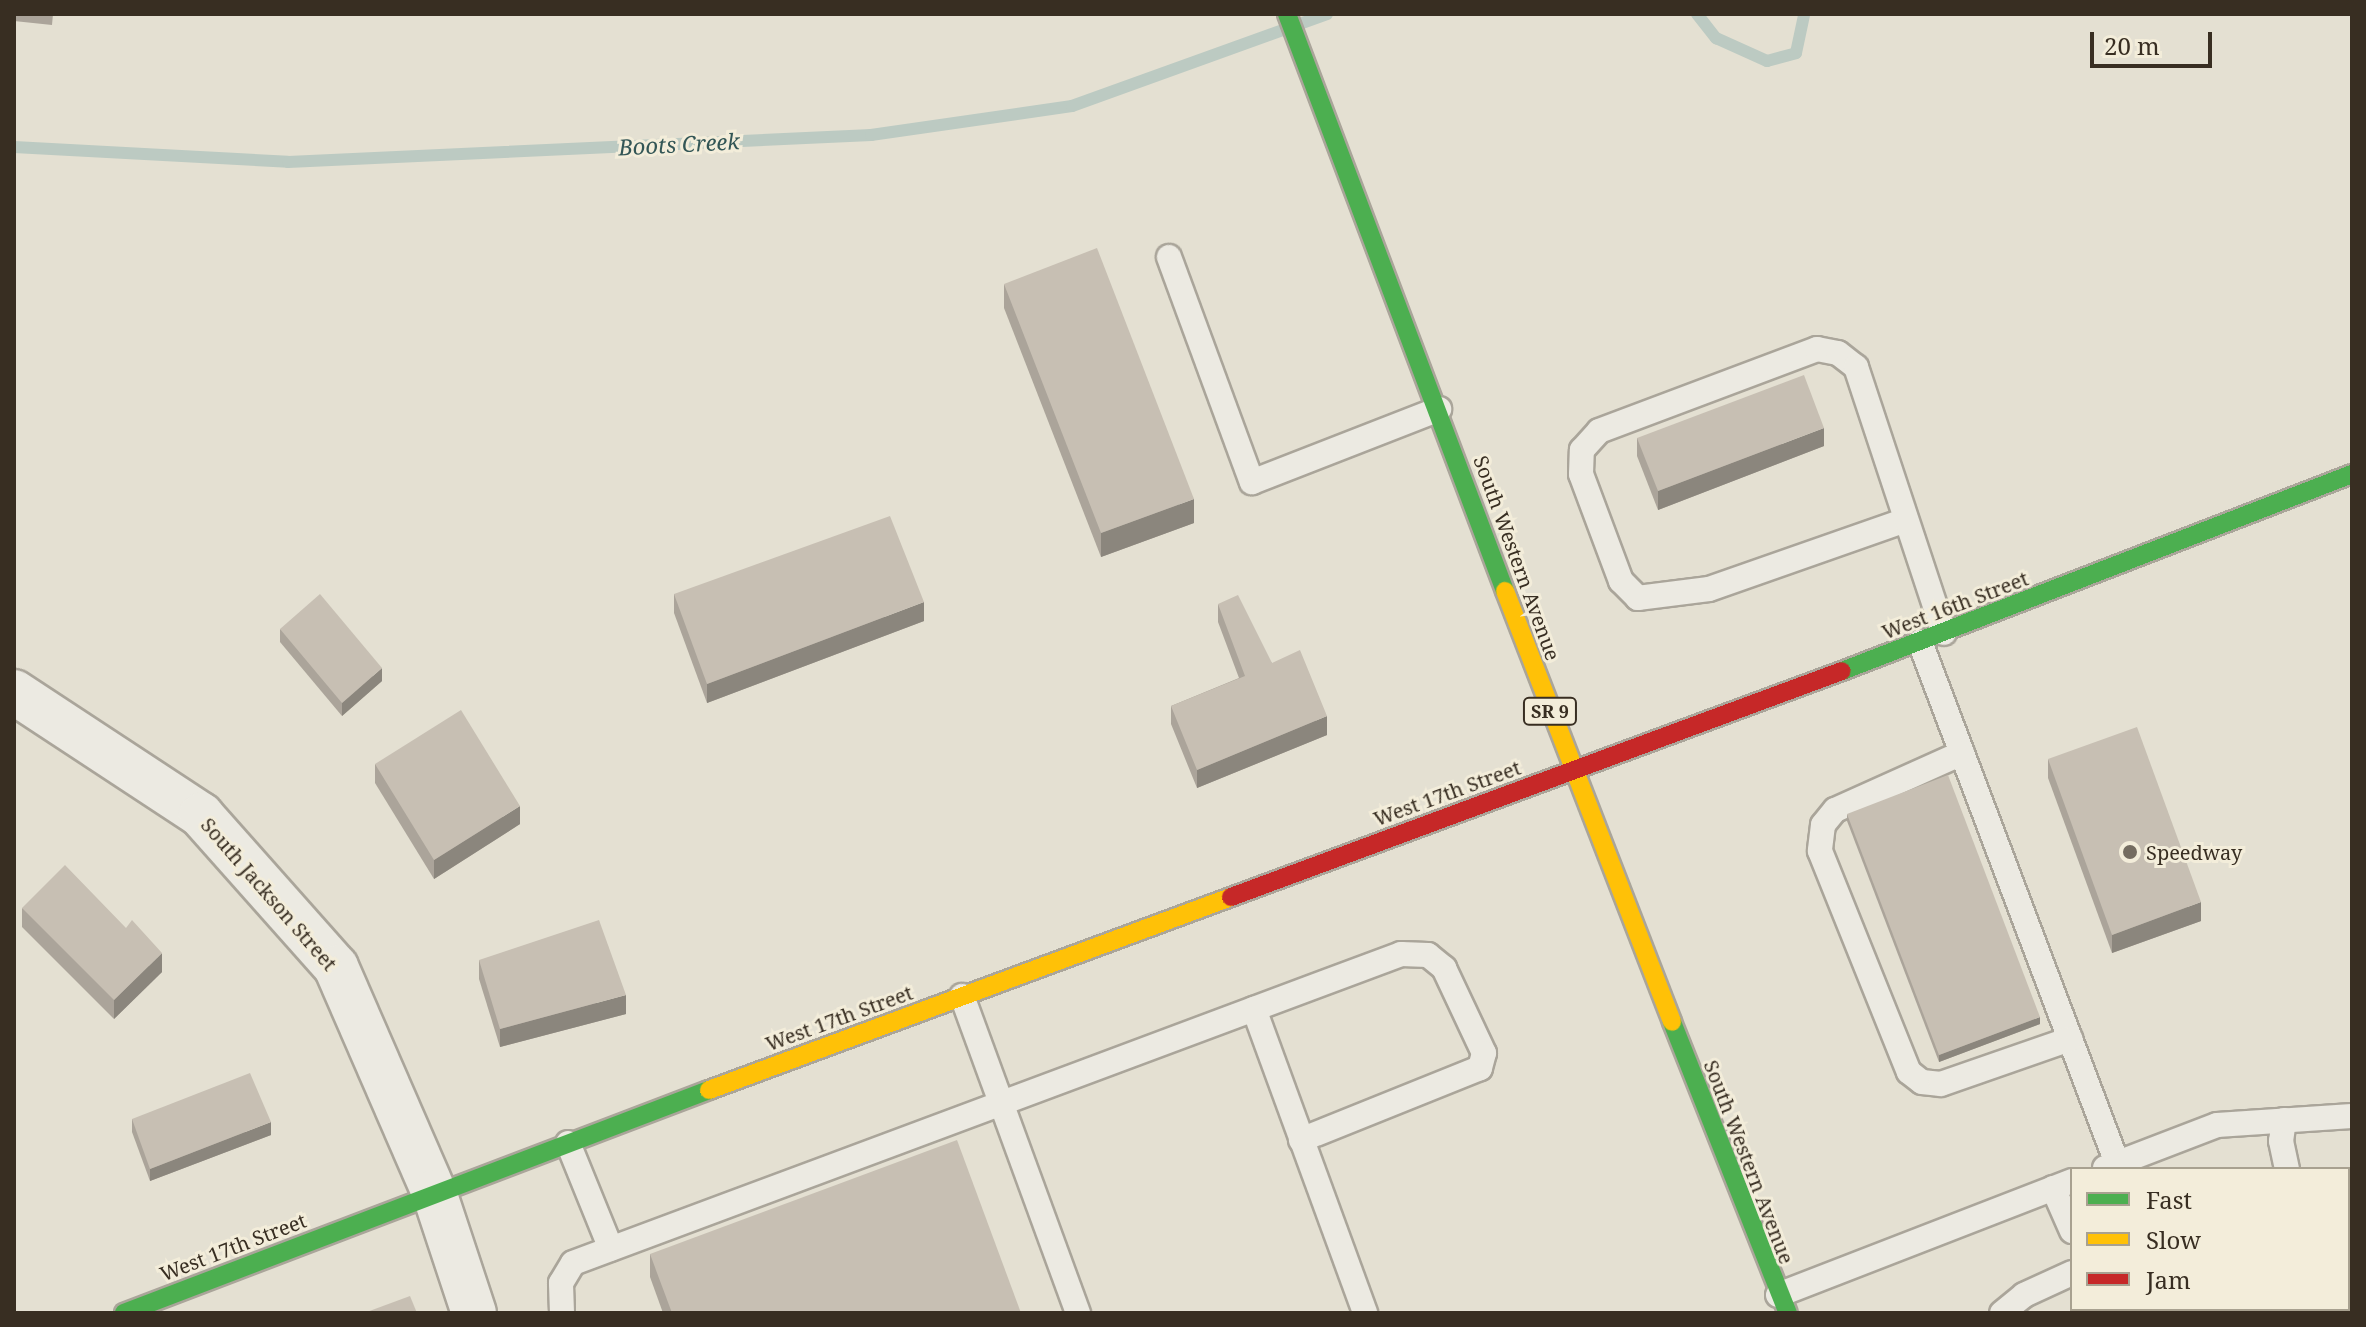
<!DOCTYPE html>
<html>
<head>
<meta charset="utf-8">
<style>
	body { margin:0 }
	#map { position:relative; width:2366px; height:1327px; overflow:hidden; background:#e4e0d2; font-family:"Noto Serif",serif }
	div>[style] { position:absolute }
	.stream>* { height:12px; margin:-6px; padding:0 6px; transform-origin:6px; border-radius:6px; background:#bccac2 }
	.roads { filter:drop-shadow(2px 0 #aaa59a) drop-shadow(-2px 0 #aaa59a) drop-shadow(0 2px #aaa59a) drop-shadow(0 -2px #aaa59a) }
	.lane>* { height:24px; margin:-12px; padding:0 12px; transform-origin:12px; border-radius:12px; background:#eceae2 }
	.street>* { height:44px; margin:-22px; padding:0 22px; transform-origin:22px; border-radius:22px; background:#eceae2 }
	.fast>* { height:18px; margin:-9px; padding:0 9px; transform-origin:9px; border-radius:9px; background:#4caf50 }
	.slow>* { height:18px; margin:-9px; padding:0 9px; transform-origin:9px; border-radius:9px; background:#ffc107 }
	.jam>* { height:18px; margin:-9px; padding:0 9px; transform-origin:9px; border-radius:9px; background:#c62828 }
	.wall>* { inset:0; background:#aba49a }
	.shaded-wall>* { inset:0; background:#8b867d }
	.building>* { inset:0; background:#c7bfb3 }
	.dots>* { width:22px; height:22px; translate:-50% -50%; box-sizing:border-box; border:4px solid #f3edda; border-radius:50% }
	span { translate:-50% -50%; white-space:nowrap; text-align:center; line-height:1.15; -webkit-text-stroke:6px #f3edda; paint-order:stroke }
	.shield-label span { padding:2px 6px; background:#f3edda; border:2px solid; border-radius:6px; -webkit-text-stroke-width:0 }
	.shield-label { font-size:18px; color:#382e22; font-weight:700 }
	.street-label { font-size:20px; color:#382e22 }
	.poi-label { font-size:20px; color:#382e22 }
	.left { translate:0 -50%; text-align:left }
	.water-label { font-size:22px; color:#335656; font-style:italic }
	.frame { position:absolute; inset:0; border:16px solid #382e22; pointer-events:none }
	.legend { position:absolute; left:2070px; top:1167px; width:280px; height:144px; box-sizing:border-box; background:#f3edda; border:2px solid #a8a190; margin:0; padding:10px 14px; list-style:none; font-size:24px; color:#382e22 }
	.legend li { display:flex; align-items:center; gap:16px; height:40px }
	.legend b { width:40px; border:2px solid #a8a190 }
	.scale { position:absolute; left:2090px; top:32px; width:122px; height:36px; box-sizing:border-box; border:4px solid #382e22; border-top:0; padding-left:10px; font-size:24px; line-height:28px; white-space:nowrap; color:#382e22; -webkit-text-stroke:6px #f3edda; paint-order:stroke }
</style>
</head>
<body>
<div id="map">
	<div class="stream">
		<div style="left:1697px;top:14px;width:31px;rotate:52deg"></div>
		<div style="left:1716px;top:38px;width:56px;rotate:24.3deg"></div>
		<div style="left:1767px;top:61px;width:30px;rotate:-15deg"></div>
		<div style="left:1796px;top:53px;width:40px;rotate:-78deg"></div>
		<div style="left:14px;top:147px;width:274px;rotate:3.1deg"></div>
		<div style="left:288px;top:162px;width:584px;rotate:-2.65deg"></div>
		<div style="left:871px;top:135px;width:203px;rotate:-8.2deg"></div>
		<div style="left:1072px;top:106px;width:271px;rotate:-19.8deg"></div>
	</div>
	<div class="roads">
		<div class="lane">
			<div style="left:1169px;top:257px;width:240px;rotate:69.8deg"></div>
			<div style="left:1252px;top:482px;width:201px;rotate:-21.3deg"></div>
			<div style="left:1906px;top:520px;width:209px;rotate:160.7deg"></div>
			<div style="left:1709px;top:589px;width:72px;rotate:172.8deg"></div>
			<div style="left:1638px;top:598px;width:24px;rotate:-135deg"></div>
			<div style="left:1621px;top:581px;width:114px;rotate:-110.5deg"></div>
			<div style="left:1581px;top:474px;width:24px;rotate:-88deg"></div>
			<div style="left:1582px;top:450px;width:25px;rotate:-48deg"></div>
			<div style="left:1599px;top:431px;width:233px;rotate:-20.6deg"></div>
			<div style="left:1817px;top:349px;width:21px;rotate:11deg"></div>
			<div style="left:1838px;top:353px;width:23px;rotate:38deg"></div>
			<div style="left:1856px;top:367px;width:280px;rotate:71.7deg"></div>
			<div style="left:1920px;top:642px;width:557px;rotate:69.29deg"></div>
			<div style="left:1962px;top:753px;width:139px;rotate:155.8deg"></div>
			<div style="left:1835px;top:810px;width:19px;rotate:129deg"></div>
			<div style="left:1823px;top:825px;width:26px;rotate:97deg"></div>
			<div style="left:1820px;top:851px;width:238px;rotate:68.1deg"></div>
			<div style="left:1909px;top:1072px;width:16px;rotate:38deg"></div>
			<div style="left:1922px;top:1082px;width:19px;rotate:6deg"></div>
			<div style="left:1941px;top:1084px;width:137px;rotate:-19.2deg"></div>
			<div style="left:962px;top:996px;width:338px;rotate:69.9deg"></div>
			<div style="left:1254px;top:1009px;width:324px;rotate:69.9deg"></div>
			<div style="left:2284px;top:1120px;width:21px;rotate:98deg"></div>
			<div style="left:2281px;top:1141px;width:29px;rotate:78deg"></div>
			<div style="left:568px;top:1143px;width:114px;rotate:67.9deg"></div>
			<div style="left:2105px;top:1168px;width:120px;rotate:-21deg"></div>
			<div style="left:2217px;top:1125px;width:135px;rotate:-3.8deg"></div>
			<div style="left:2053px;top:1188px;width:47px;rotate:66.2deg"></div>
			<div style="left:1778px;top:1295px;width:315px;rotate:-21.2deg"></div>
			<div style="left:2346px;top:1309px;width:4px;rotate:63deg"></div>
			<div style="left:562px;top:1313px;width:30px;rotate:-92deg"></div>
			<div style="left:561px;top:1283px;width:23px;rotate:-59deg"></div>
			<div style="left:573px;top:1263px;width:884px;rotate:-20.46deg"></div>
			<div style="left:1401px;top:954px;width:27px;rotate:2deg"></div>
			<div style="left:1428px;top:955px;width:21px;rotate:39deg"></div>
			<div style="left:1444px;top:968px;width:94px;rotate:64.8deg"></div>
			<div style="left:1484px;top:1053px;width:16px;rotate:105deg"></div>
			<div style="left:1480px;top:1068px;width:193px;rotate:158.1deg"></div>
			<div style="left:2002px;top:1313px;width:28px;rotate:-39deg"></div>
			<div style="left:2024px;top:1295px;width:53px;rotate:-24.6deg"></div>
		</div>
		<div class="street">
			<div style="left:14px;top:692px;width:224px;rotate:33.3deg"></div>
			<div style="left:201px;top:815px;width:203px;rotate:48.4deg"></div>
			<div style="left:336px;top:967px;width:245px;rotate:66.5deg"></div>
			<div style="left:434px;top:1192px;width:127px;rotate:71.7deg"></div>
		</div>
		<div class="fast">
			<div style="left:1287px;top:14px;width:617px;rotate:69.3deg"></div>
			<div style="left:1842px;top:671px;width:547px;rotate:-21.12deg"></div>
			<div style="left:1672px;top:1022px;width:313px;rotate:68.3deg"></div>
			<div style="left:124px;top:1313px;width:626px;rotate:-20.87deg"></div>
		</div>
		<div class="slow">
			<div style="left:1505px;top:591px;width:462px;rotate:68.8deg"></div>
			<div style="left:709px;top:1090px;width:557px;rotate:-20.29deg"></div>
		</div>
		<div class="jam">
			<div style="left:1231px;top:897px;width:651px;rotate:-20.3deg"></div>
		</div>
	</div>
	<div class="wall">
		<div style="clip-path:polygon(14px 14px,53px 14px,52px 25px,14px 21px)"></div>
		<div style="clip-path:polygon(1004px 284px,1194px 523px,1101px 557px,1004px 308px)"></div>
		<div style="clip-path:polygon(1637px 438px,1824px 446px,1658px 510px,1637px 456px)"></div>
		<div style="clip-path:polygon(674px 594px,924px 621px,707px 703px,674px 613px)"></div>
		<div style="clip-path:polygon(1218px 604px,1272px 663px,1327px 735px,1197px 788px,1171px 724px,1171px 706px,1239px 678px,1218px 622px)"></div>
		<div style="clip-path:polygon(280px 629px,382px 681px,342px 716px,280px 642px)"></div>
		<div style="clip-path:polygon(2048px 759px,2201px 921px,2112px 953px,2048px 778px)"></div>
		<div style="clip-path:polygon(375px 764px,520px 824px,434px 879px,375px 783px)"></div>
		<div style="clip-path:polygon(1847px 814px,2040px 1024px,1939px 1062px,1847px 821px)"></div>
		<div style="clip-path:polygon(22px 908px,162px 972px,114px 1019px,22px 927px)"></div>
		<div style="clip-path:polygon(479px 960px,626px 1014px,500px 1047px,479px 979px)"></div>
		<div style="clip-path:polygon(132px 1119px,271px 1135px,150px 1181px,132px 1132px)"></div>
		<div style="clip-path:polygon(650px 1254px,1021px 1313px,663px 1313px,650px 1277px)"></div>
	</div>
	<div class="shaded-wall">
		<div style="clip-path:polygon(1824px 428px,1824px 446px,1658px 510px,1658px 491px)"></div>
		<div style="clip-path:polygon(1194px 499px,1194px 523px,1101px 557px,1101px 533px)"></div>
		<div style="clip-path:polygon(924px 602px,924px 621px,707px 703px,707px 684px)"></div>
		<div style="clip-path:polygon(382px 668px,382px 681px,342px 716px,342px 703px)"></div>
		<div style="clip-path:polygon(1327px 716px,1327px 735px,1197px 788px,1197px 770px)"></div>
		<div style="clip-path:polygon(520px 806px,520px 824px,434px 879px,434px 860px)"></div>
		<div style="clip-path:polygon(2201px 902px,2201px 921px,2112px 953px,2112px 935px)"></div>
		<div style="clip-path:polygon(162px 953px,162px 972px,114px 1019px,114px 1000px)"></div>
		<div style="clip-path:polygon(626px 995px,626px 1014px,500px 1047px,500px 1029px)"></div>
		<div style="clip-path:polygon(2040px 1017px,2040px 1024px,1939px 1062px,1939px 1055px)"></div>
		<div style="clip-path:polygon(271px 1122px,271px 1135px,150px 1181px,150px 1169px)"></div>
	</div>
	<div class="building">
		<div style="clip-path:polygon(1097px 248px,1194px 499px,1101px 533px,1004px 284px)"></div>
		<div style="clip-path:polygon(1804px 375px,1824px 428px,1658px 491px,1637px 438px)"></div>
		<div style="clip-path:polygon(890px 516px,924px 602px,707px 684px,674px 594px)"></div>
		<div style="clip-path:polygon(320px 594px,382px 668px,342px 703px,280px 629px)"></div>
		<div style="clip-path:polygon(1238px 595px,1272px 663px,1300px 650px,1327px 716px,1197px 770px,1171px 706px,1245px 676px,1218px 604px)"></div>
		<div style="clip-path:polygon(461px 710px,520px 806px,434px 860px,375px 764px)"></div>
		<div style="clip-path:polygon(2137px 727px,2201px 902px,2112px 935px,2048px 759px)"></div>
		<div style="clip-path:polygon(1948px 775px,2040px 1017px,1939px 1055px,1847px 814px)"></div>
		<div style="clip-path:polygon(65px 865px,126px 928px,132px 920px,162px 953px,114px 1000px,22px 908px)"></div>
		<div style="clip-path:polygon(599px 920px,626px 995px,500px 1029px,479px 960px)"></div>
		<div style="clip-path:polygon(250px 1073px,271px 1122px,150px 1169px,132px 1119px)"></div>
		<div style="clip-path:polygon(957px 1140px,1021px 1313px,672px 1313px,650px 1254px)"></div>
		<div style="clip-path:polygon(410px 1296px,417px 1313px,364px 1313px)"></div>
	</div>
	<div class="dots">
		<div style="left:2130px;top:852px;background:#746c60"></div>
	</div>
	<div class="shield-label">
		<span style="left:1550px;top:711px">SR 9</span>
	</div>
	<div class="street-label">
		<span style="left:1517px;top:558px;rotate:70deg">South Western Avenue</span>
		<span style="left:1955px;top:605px;rotate:-21deg">West 16th Street</span>
		<span style="left:1447px;top:793px;rotate:-20deg">West 17th Street</span>
		<span style="left:269px;top:894px;rotate:49deg">South Jackson Street</span>
		<span style="left:839px;top:1018px;rotate:-20deg">West 17th Street</span>
		<span style="left:1749px;top:1162px;rotate:69deg">South Western Avenue</span>
		<span style="left:233px;top:1247px;rotate:-21deg">West 17th Street</span>
	</div>
	<div class="poi-label">
		<span class="left" style="left:2146px;top:852px">Speedway</span>
	</div>
	<div class="water-label">
		<span style="left:679px;top:144px;rotate:-3deg">Boots Creek</span>
	</div>
	<div class="frame"></div>
	<ul class="legend">
	<li><b style="height:10px;background:#4caf50"></b>Fast</li>
	<li><b style="height:10px;background:#ffc107"></b>Slow</li>
	<li><b style="height:10px;background:#c62828"></b>Jam</li>
	</ul>
	<div class="scale">20 m</div>
</div>
</body>
</html>
